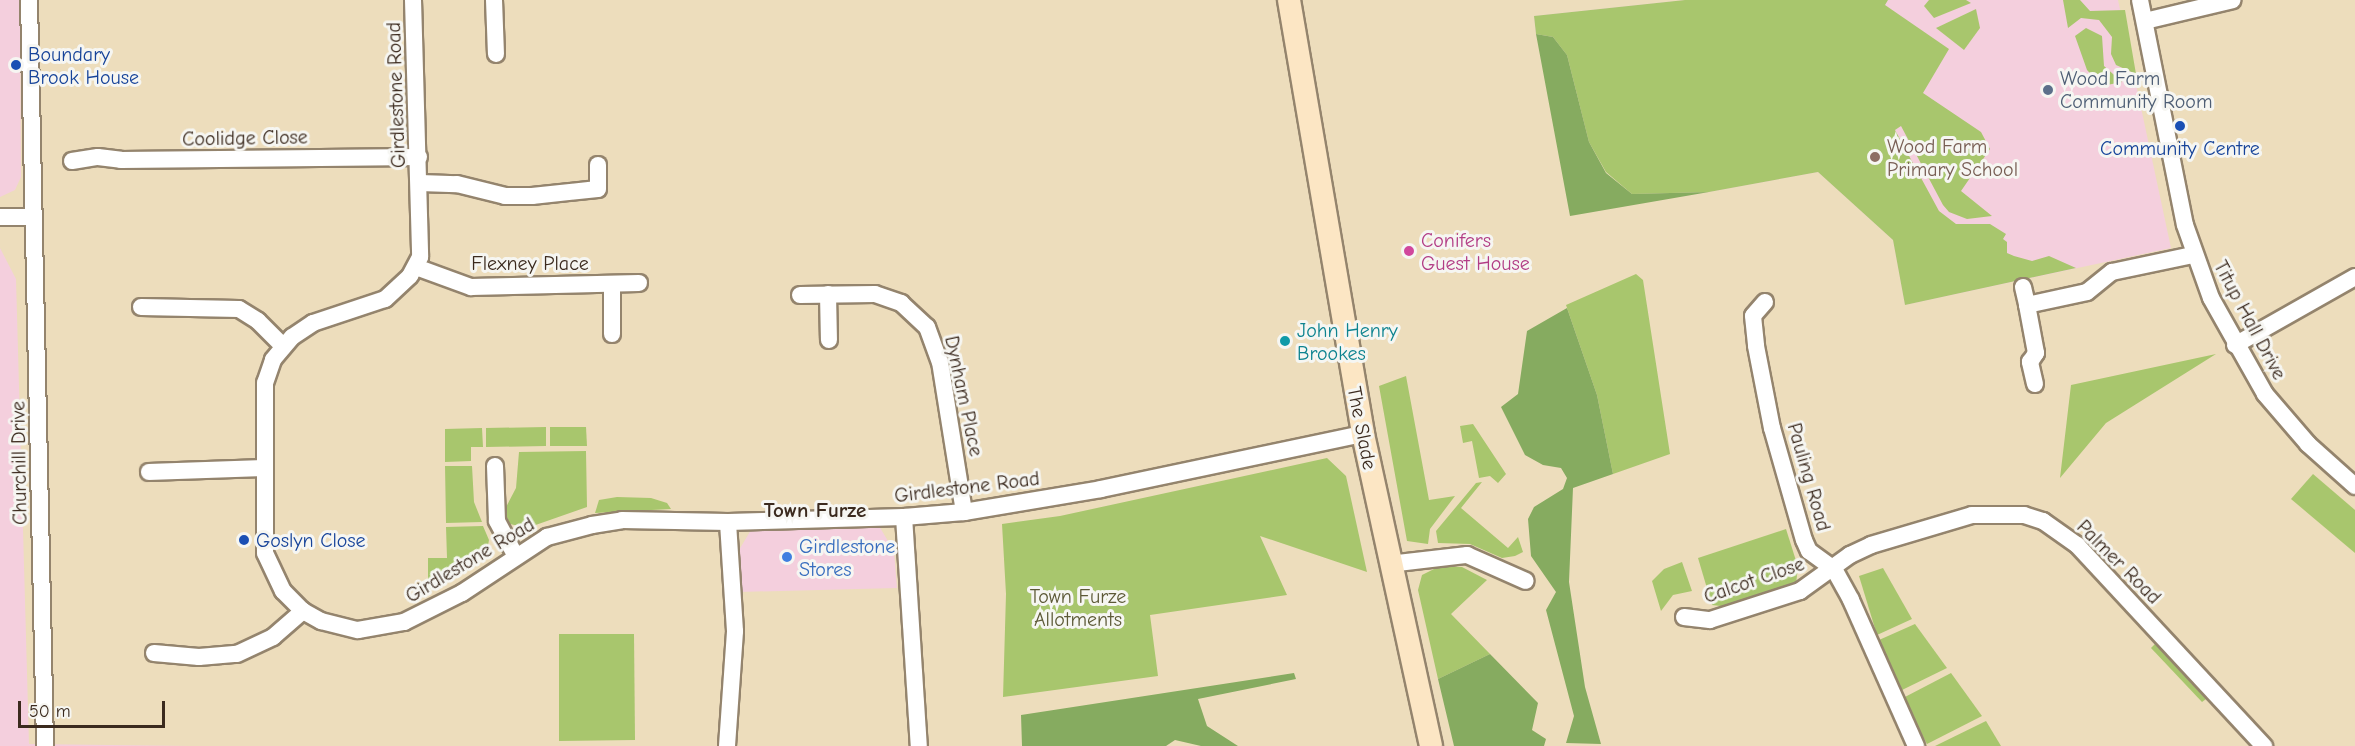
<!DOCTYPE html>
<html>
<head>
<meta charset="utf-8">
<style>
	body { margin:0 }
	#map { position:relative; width:2355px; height:746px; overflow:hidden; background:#edddbc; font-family:"Comic Neue",sans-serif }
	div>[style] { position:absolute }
	.built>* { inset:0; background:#f4cfdd }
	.green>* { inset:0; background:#a8c66d }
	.forest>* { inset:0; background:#86ab60 }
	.roads { filter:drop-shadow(2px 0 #94846d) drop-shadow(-2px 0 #94846d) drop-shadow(0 2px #94846d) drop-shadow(0 -2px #94846d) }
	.street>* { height:16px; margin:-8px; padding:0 8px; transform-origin:8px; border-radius:8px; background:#fff }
	.secondary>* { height:22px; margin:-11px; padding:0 11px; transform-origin:11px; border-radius:11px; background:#fce6c4 }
	.dots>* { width:16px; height:16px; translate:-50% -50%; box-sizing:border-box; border:3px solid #f6f6f2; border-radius:50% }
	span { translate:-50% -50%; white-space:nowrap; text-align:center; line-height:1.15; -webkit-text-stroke:6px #f6f6f2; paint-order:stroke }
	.transit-label { font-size:20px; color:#164399 }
	.left { translate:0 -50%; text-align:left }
	.service-label { font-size:20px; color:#4e5e75 }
	.street-label { font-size:20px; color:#3b2a1e }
	.education-label { font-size:20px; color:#785e54 }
	.hotel-label { font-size:20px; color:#b23c85 }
	.culture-label { font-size:20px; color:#0d838f }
	.shop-label { font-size:20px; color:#366cbe }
	.park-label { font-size:20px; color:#5c5936 }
	.neighbourhood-label { font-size:21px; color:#3b2a1e; font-weight:700 }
	.scale { position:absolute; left:18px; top:701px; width:147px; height:27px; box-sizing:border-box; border:3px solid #3b2a1e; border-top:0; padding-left:8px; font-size:18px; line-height:21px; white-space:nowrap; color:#3b2a1e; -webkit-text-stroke:4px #f6f6f2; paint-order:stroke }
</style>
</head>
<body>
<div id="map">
	<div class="built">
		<div style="clip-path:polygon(0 0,20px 0,21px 177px,15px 190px,0 197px)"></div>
		<div style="clip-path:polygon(1685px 0,2118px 0,2171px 248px,1905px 305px,1893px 240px,1818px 172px,1709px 192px,1553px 37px,1536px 34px,1534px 16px)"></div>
		<div style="clip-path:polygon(0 248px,16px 279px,29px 744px,191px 746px,0 746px)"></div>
		<div style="clip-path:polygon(879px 526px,894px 551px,897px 588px,739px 592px,736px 555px,751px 530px)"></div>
	</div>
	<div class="green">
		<div style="clip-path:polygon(1685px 0,1888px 0,1885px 5px,1949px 49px,1923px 93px,1981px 132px,1990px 149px,1961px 191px,1992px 216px,1967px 219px,1949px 212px,1943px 205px,1901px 126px,1895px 130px,1939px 211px,1956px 224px,1990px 224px,2006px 234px,2003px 239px,2007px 242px,2007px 253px,2014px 256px,2032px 261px,2049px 256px,2076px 268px,1905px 305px,1893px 240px,1818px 172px,1709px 192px,1632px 194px,1606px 172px,1589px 142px,1567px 55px,1553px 37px,1536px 34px,1534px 16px)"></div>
		<div style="clip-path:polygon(1929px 0,1966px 0,1971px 3px,1934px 18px,1924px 6px)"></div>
		<div style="clip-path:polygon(2063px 0,2080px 0,2090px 11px,2125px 10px,2136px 74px,2116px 65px,2111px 54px,2112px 37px,2099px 20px,2081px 18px,2068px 28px)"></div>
		<div style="clip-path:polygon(1976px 9px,1980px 28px,1964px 50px,1936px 28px)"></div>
		<div style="clip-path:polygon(2086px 28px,2102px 36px,2104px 66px,2122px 82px,2102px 86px,2087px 70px,2075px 36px)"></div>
		<div style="clip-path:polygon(1636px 274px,1643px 280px,1670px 454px,1613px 474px,1597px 395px,1566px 305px)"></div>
		<div style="clip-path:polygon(2216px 354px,2106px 423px,2060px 478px,2071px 385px)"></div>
		<div style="clip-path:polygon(1406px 376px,1429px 500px,1455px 496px,1430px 529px,1428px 544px,1407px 541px,1379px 386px)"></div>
		<div style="clip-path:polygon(1473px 424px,1506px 474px,1498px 483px,1490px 476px,1479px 478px,1472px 441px,1463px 443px,1460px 426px)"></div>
		<div style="clip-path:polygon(546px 427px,546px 446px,486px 447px,486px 428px)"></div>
		<div style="clip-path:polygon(550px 427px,586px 427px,587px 446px,550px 446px)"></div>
		<div style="clip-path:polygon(482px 428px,483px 447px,471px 447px,471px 461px,445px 462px,445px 429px)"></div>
		<div style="clip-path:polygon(586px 451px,587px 507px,527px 528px,510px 524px,504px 511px,516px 488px,519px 452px)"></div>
		<div style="clip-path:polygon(1327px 458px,1346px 476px,1367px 572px,1260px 536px,1287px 595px,1150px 615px,1158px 676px,1003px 697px,1006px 594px,1002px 524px,1060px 516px)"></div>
		<div style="clip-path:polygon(445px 466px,472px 466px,474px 502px,482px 522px,446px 523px)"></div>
		<div style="clip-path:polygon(2313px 474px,2355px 510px,2355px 553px,2291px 499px)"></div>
		<div style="clip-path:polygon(1482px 482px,1461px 508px,1508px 548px,1518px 537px,1523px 552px,1515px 556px,1502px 558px,1470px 544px,1438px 543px,1436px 531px,1476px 483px)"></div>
		<div style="clip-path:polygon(617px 497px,651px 498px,667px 503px,671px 509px,595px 513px,599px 500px)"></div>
		<div style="clip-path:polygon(483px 526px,489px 540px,487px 551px,428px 591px,428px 558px,447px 558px,446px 527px)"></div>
		<div style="clip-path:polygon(1786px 529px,1798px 567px,1796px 584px,1729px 607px,1712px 605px,1698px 558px)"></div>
		<div style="clip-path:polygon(1682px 562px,1692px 591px,1673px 595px,1661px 611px,1652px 581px,1664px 569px)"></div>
		<div style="clip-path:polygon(1440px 566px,1462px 567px,1487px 580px,1451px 614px,1490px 654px,1438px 679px,1418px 590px,1422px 575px)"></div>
		<div style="clip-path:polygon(1883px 568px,1912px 619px,1877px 635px,1859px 576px)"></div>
		<div style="clip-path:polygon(1915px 624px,1947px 668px,1900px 691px,1879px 640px)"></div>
		<div style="clip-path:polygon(559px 634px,634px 634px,635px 740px,559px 741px)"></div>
		<div style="clip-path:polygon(2155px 644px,2206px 699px,2202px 702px,2151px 648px)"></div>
		<div style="clip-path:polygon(1951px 673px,1982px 716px,1927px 744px,1903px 698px)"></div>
		<div style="clip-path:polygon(1986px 721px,2001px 746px,1935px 746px)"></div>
	</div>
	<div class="forest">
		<div style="clip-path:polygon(1536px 34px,1553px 37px,1567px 55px,1589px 142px,1606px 173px,1632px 194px,1709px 192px,1570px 216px)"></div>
		<div style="clip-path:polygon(1567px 308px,1597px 395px,1613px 474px,1573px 488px,1569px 582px,1585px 687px,1601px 744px,1566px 743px,1574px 716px,1546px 610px,1556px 592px,1531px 556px,1528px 519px,1534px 507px,1563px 489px,1567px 478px,1561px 468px,1543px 465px,1525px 455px,1501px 407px,1518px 394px,1527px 331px)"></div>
		<div style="clip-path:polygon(1490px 654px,1538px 703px,1532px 730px,1546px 739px,1544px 746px,1454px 746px,1438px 679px)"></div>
		<div style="clip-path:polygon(1294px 673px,1296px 679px,1198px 699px,1207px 726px,1238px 746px,1201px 746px,1175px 740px,1166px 746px,1022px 746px,1021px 715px)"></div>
	</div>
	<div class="roads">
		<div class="street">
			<div style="left:29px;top:0;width:746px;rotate:88.77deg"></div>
			<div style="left:413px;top:0;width:257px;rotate:88.4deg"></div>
			<div style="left:420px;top:257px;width:21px;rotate:118deg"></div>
			<div style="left:410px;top:276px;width:34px;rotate:137deg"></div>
			<div style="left:385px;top:299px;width:76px;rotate:161.6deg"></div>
			<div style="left:313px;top:323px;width:25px;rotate:146deg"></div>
			<div style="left:292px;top:337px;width:30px;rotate:130deg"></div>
			<div style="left:273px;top:360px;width:24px;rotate:109deg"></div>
			<div style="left:265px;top:383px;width:170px;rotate:90deg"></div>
			<div style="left:265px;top:553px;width:42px;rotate:64.7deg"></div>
			<div style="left:283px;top:591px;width:28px;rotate:45deg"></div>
			<div style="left:303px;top:611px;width:21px;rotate:29deg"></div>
			<div style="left:321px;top:621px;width:38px;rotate:14deg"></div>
			<div style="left:358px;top:630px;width:47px;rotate:-9.9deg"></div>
			<div style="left:404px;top:622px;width:65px;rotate:-26.6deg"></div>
			<div style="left:462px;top:593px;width:102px;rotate:-33.4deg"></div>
			<div style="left:547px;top:537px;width:47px;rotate:-14.9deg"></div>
			<div style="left:592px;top:525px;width:30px;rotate:-9deg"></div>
			<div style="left:622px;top:520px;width:106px;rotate:1.1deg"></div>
			<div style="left:728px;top:522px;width:176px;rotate:-1.6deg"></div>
			<div style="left:904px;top:517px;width:60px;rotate:-4.8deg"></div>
			<div style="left:964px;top:512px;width:139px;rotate:-9.5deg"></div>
			<div style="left:1101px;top:489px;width:268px;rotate:-11.9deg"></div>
			<div style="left:494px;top:0;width:54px;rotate:87.9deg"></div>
			<div style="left:2140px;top:0;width:229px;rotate:78.7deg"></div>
			<div style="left:2185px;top:225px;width:77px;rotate:70.4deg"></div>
			<div style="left:2211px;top:298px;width:110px;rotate:60.6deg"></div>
			<div style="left:2265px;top:394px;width:66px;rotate:49.3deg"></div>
			<div style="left:2308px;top:444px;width:63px;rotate:41.8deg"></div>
			<div style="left:2145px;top:21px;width:90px;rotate:-13.4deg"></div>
			<div style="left:72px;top:161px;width:26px;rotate:-9deg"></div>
			<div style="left:98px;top:157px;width:23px;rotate:7deg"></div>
			<div style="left:121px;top:160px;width:298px;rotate:-0.6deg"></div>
			<div style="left:420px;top:183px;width:37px;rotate:2deg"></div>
			<div style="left:457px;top:184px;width:49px;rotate:14deg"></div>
			<div style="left:505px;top:196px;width:27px"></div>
			<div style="left:532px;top:196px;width:66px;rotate:-6.1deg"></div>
			<div style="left:598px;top:189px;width:24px;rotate:-90deg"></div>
			<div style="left:0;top:217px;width:31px"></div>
			<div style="left:416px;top:267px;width:59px;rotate:20deg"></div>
			<div style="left:471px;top:287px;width:168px;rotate:-1.4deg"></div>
			<div style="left:612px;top:284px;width:50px;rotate:90deg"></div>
			<div style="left:2023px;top:287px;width:18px;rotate:77deg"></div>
			<div style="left:828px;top:294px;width:46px;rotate:88.8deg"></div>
			<div style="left:800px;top:295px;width:75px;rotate:-0.8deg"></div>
			<div style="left:875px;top:294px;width:28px;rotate:19deg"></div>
			<div style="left:901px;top:303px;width:35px;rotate:43deg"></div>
			<div style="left:927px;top:327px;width:37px;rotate:70deg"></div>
			<div style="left:940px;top:362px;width:152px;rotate:80.9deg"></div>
			<div style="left:1765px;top:302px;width:18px;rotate:131deg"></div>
			<div style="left:1753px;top:316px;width:30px;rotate:84deg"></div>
			<div style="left:1756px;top:346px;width:84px;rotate:79deg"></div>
			<div style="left:1772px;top:428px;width:116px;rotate:74.1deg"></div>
			<div style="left:1804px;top:540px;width:12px;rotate:66deg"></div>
			<div style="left:1809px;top:551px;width:31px;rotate:36deg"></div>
			<div style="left:1834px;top:569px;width:35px;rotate:61deg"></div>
			<div style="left:1851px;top:600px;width:160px;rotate:66deg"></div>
			<div style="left:141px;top:307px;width:98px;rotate:1.2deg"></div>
			<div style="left:239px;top:309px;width:22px;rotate:32deg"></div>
			<div style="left:258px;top:321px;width:35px;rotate:45deg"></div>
			<div style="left:2235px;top:345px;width:138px;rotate:-29.5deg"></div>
			<div style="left:2035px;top:384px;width:23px;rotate:-103deg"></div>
			<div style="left:2030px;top:362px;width:11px;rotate:-56deg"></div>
			<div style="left:2036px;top:353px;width:49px;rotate:-100.6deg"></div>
			<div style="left:2027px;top:305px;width:61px;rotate:-12.2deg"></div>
			<div style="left:2087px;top:292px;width:32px;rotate:-39deg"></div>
			<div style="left:2112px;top:272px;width:83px;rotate:-11.9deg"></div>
			<div style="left:495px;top:466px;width:55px;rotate:87.9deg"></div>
			<div style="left:497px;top:521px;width:38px;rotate:62deg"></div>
			<div style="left:149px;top:472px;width:114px;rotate:-2deg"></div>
			<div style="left:904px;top:517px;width:229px;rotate:86.3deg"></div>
			<div style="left:1389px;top:564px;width:79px;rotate:-6.6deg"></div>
			<div style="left:1467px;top:555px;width:64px;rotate:23.8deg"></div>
			<div style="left:1684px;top:617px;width:26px;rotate:7deg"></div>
			<div style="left:1710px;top:620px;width:95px;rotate:-17.9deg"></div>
			<div style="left:1800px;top:591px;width:62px;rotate:-35.8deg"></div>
			<div style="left:1850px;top:555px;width:23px;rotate:-25deg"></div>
			<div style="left:1871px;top:545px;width:105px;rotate:-16.5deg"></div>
			<div style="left:1972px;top:515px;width:52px"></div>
			<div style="left:2024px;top:515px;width:20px;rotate:18deg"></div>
			<div style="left:2043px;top:521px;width:42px;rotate:35.2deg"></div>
			<div style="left:2077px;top:545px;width:275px;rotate:47.1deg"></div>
			<div style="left:154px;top:653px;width:45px;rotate:5.1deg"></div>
			<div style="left:199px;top:657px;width:38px;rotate:-5deg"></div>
			<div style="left:237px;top:654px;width:40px;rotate:-25deg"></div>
			<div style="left:273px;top:637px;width:40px;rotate:-41deg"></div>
			<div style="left:727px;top:746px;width:115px;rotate:-86deg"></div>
			<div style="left:735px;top:631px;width:109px;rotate:-93.7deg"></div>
		</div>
		<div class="secondary">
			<div style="left:1289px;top:0;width:440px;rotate:80.3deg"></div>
			<div style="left:1363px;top:434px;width:319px;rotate:77.7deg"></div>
		</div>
	</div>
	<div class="dots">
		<div style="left:16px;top:65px;background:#1a4fb4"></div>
		<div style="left:2048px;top:90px;background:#5c6f8a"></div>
		<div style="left:2180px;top:126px;background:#1a4fb4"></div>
		<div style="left:1875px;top:157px;background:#8d6e63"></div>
		<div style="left:1409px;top:251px;background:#d1479c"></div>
		<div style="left:1285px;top:341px;background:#0f9aa8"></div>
		<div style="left:244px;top:540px;background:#1a4fb4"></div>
		<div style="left:787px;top:557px;background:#3f7fe0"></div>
	</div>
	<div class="transit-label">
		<span class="left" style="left:28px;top:66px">Boundary<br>Brook House</span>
		<span style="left:2180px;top:148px">Community Centre</span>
		<span class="left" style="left:256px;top:540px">Goslyn Close</span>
	</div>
	<div class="service-label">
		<span class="left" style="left:2060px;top:90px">Wood Farm<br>Community Room</span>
	</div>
	<div class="street-label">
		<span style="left:396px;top:95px;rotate:-92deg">Girdlestone Road</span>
		<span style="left:245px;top:138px;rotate:-1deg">Coolidge Close</span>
		<span style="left:530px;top:263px">Flexney Place</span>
		<span style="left:2250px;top:320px;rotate:62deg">Titup Hall Drive</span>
		<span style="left:964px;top:396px;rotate:78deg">Dynham Place</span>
		<span style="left:1362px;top:428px;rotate:79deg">The Slade</span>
		<span style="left:19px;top:463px;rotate:-91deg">Churchill Drive</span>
		<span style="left:1809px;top:477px;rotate:74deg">Pauling Road</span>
		<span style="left:967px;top:487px;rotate:-7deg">Girdlestone Road</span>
		<span style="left:470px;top:560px;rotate:-31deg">Girdlestone Road</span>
		<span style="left:2119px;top:562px;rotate:45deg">Palmer Road</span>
		<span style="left:1754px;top:580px;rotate:-19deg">Calcot Close</span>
	</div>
	<div class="education-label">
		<span class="left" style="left:1887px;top:158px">Wood Farm<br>Primary School</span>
	</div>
	<div class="hotel-label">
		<span class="left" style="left:1421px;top:252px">Conifers<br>Guest House</span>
	</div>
	<div class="culture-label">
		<span class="left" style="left:1297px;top:342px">John Henry<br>Brookes</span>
	</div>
	<div class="shop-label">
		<span class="left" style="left:799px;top:558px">Girdlestone<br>Stores</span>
	</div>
	<div class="park-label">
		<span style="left:1078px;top:608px">Town Furze<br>Allotments</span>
	</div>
	<div class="neighbourhood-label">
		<span style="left:815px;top:510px">Town Furze</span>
	</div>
	<div class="scale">50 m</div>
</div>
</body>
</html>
